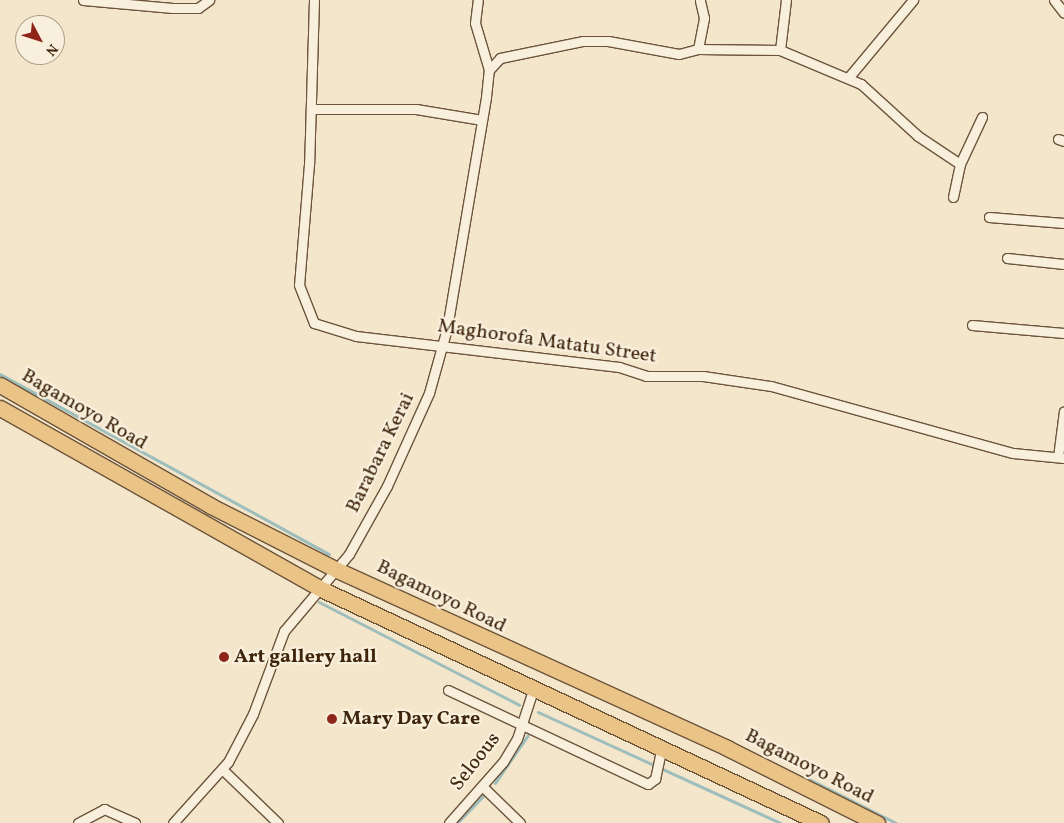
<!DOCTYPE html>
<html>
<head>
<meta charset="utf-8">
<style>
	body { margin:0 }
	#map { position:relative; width:1064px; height:823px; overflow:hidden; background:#f4e6cb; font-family:Vollkorn,serif }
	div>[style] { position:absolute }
	.stream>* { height:3px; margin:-1.5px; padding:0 1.5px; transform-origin:1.5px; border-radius:1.5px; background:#9dbebd }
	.roads { filter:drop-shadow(1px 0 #6c543b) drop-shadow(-1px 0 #6c543b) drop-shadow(0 1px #6c543b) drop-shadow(0 -1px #6c543b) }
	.minor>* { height:9px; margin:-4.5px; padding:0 4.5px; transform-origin:4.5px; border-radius:4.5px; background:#f8efdd }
	.trunk>* { height:15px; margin:-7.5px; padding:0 7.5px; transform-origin:7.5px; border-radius:7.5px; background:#eac386 }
	.dots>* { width:14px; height:14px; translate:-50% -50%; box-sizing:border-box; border:2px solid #f8efdd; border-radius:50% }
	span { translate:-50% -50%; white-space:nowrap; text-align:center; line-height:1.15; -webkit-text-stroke:4.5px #f8efdd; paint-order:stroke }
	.street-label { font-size:20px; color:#3e240b }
	.poi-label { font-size:20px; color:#3e240b; font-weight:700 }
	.left { translate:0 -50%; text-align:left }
	.north { position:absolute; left:15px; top:15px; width:50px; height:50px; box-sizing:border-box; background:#f8efdd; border:1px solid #ae9e89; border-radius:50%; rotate:130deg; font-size:14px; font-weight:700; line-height:20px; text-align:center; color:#3e240b }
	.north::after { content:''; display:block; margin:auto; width:18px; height:22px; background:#8f2418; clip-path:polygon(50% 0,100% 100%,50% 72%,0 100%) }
</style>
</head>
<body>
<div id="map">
	<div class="stream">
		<div style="left:0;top:374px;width:375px;rotate:28.7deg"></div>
		<div style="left:319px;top:602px;width:225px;rotate:27.2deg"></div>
		<div style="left:538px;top:712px;width:267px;rotate:24.6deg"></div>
		<div style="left:805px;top:777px;width:102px;rotate:26.8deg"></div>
		<div style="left:495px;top:783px;width:58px;rotate:-55.5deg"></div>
		<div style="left:457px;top:823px;width:42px;rotate:-46deg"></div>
	</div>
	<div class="roads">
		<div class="minor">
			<div style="left:83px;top:0;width:90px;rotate:5.1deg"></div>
			<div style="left:173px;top:8px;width:25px"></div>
			<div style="left:198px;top:8px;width:14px;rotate:-36deg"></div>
			<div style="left:314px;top:0;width:164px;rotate:91.7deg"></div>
			<div style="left:309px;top:164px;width:121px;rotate:94.7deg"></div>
			<div style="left:299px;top:285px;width:41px;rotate:68.5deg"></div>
			<div style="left:314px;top:323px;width:44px;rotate:17.2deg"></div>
			<div style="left:356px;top:336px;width:265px;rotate:6.7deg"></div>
			<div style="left:619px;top:367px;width:28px;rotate:18deg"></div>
			<div style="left:646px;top:376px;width:57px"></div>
			<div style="left:703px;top:376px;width:69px;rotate:8.4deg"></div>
			<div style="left:771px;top:386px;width:251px;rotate:15.5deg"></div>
			<div style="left:1013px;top:453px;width:51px;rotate:5.6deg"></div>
			<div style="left:1054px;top:0;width:16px;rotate:52deg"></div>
			<div style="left:698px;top:49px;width:32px;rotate:-79deg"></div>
			<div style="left:704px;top:18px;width:18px;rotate:-103deg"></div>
			<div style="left:780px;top:50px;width:50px;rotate:-83.2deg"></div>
			<div style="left:489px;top:70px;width:16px;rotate:-47deg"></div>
			<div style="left:500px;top:58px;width:85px;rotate:-11.6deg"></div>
			<div style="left:583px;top:41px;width:25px"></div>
			<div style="left:608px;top:41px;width:72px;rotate:10.4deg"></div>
			<div style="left:679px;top:54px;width:20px;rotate:-15deg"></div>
			<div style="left:698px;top:49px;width:82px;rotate:0.7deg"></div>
			<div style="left:780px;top:50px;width:88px;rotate:22.8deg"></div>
			<div style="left:861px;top:84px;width:77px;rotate:42.4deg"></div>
			<div style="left:918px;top:136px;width:50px;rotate:33.7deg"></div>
			<div style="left:848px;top:78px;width:102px;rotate:-50.2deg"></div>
			<div style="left:311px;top:109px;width:105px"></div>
			<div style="left:416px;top:109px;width:67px;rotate:9.5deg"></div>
			<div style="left:1058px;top:139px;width:6px;rotate:18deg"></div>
			<div style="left:953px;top:197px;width:34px;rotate:-78deg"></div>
			<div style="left:960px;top:164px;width:52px;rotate:-64.9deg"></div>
			<div style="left:989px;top:217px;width:75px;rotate:4.6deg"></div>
			<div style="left:1007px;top:258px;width:57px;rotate:6deg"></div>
			<div style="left:972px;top:325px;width:92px;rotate:5deg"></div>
			<div style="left:1058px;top:457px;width:46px;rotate:-82.6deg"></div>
			<div style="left:448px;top:690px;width:221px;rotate:25.2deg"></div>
			<div style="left:648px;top:784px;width:9px;rotate:-36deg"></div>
			<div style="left:655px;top:779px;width:34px;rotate:-78deg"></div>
			<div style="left:222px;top:769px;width:78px;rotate:44deg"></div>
			<div style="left:482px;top:786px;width:53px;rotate:44.2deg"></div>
			<div style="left:78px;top:823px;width:30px;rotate:-28deg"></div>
			<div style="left:104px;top:809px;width:34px;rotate:24deg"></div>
			<div style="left:173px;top:823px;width:82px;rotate:-48deg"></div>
			<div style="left:228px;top:762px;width:54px;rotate:-62.5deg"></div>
			<div style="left:253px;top:714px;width:89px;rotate:-69.5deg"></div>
			<div style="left:284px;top:631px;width:101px;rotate:-49.8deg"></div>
			<div style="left:349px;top:554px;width:78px;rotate:-60.8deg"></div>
			<div style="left:387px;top:486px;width:102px;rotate:-65.7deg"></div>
			<div style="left:429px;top:393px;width:67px;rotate:-74.5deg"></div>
			<div style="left:447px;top:328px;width:234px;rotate:-80.4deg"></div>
			<div style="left:486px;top:97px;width:27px;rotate:-84deg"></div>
			<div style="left:489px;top:70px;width:49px;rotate:-106.6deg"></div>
			<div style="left:475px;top:23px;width:23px;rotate:-83deg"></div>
			<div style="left:449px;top:823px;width:81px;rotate:-48.5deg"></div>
			<div style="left:503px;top:762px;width:27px;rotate:-59deg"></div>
			<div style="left:517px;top:739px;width:52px;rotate:-71.9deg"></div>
		</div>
		<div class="trunk">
			<div style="left:0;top:385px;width:243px;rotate:29.8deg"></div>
			<div style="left:211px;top:506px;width:141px;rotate:26.9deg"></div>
			<div style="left:337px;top:570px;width:429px;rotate:24.5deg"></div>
			<div style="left:727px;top:748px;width:168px;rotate:26.6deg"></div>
			<div style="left:0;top:408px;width:366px;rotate:29.4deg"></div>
			<div style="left:319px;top:588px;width:554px;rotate:25.09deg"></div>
		</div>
	</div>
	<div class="dots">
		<div style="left:224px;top:657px;background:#8f2418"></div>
		<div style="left:332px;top:719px;background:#8f2418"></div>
	</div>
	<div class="street-label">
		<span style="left:547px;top:342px;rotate:8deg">Maghorofa Matatu Street</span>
		<span style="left:84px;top:410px;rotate:30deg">Bagamoyo Road</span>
		<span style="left:381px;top:453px;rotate:-64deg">Barabara Kerai</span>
		<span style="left:441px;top:597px;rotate:26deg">Bagamoyo Road</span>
		<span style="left:476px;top:762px;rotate:-52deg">Seloous</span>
		<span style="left:809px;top:767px;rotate:27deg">Bagamoyo Road</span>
	</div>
	<div class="poi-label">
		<span class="left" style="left:234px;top:657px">Art gallery hall</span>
		<span class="left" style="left:342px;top:719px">Mary Day Care</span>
	</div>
	<div class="north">N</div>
</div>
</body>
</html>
